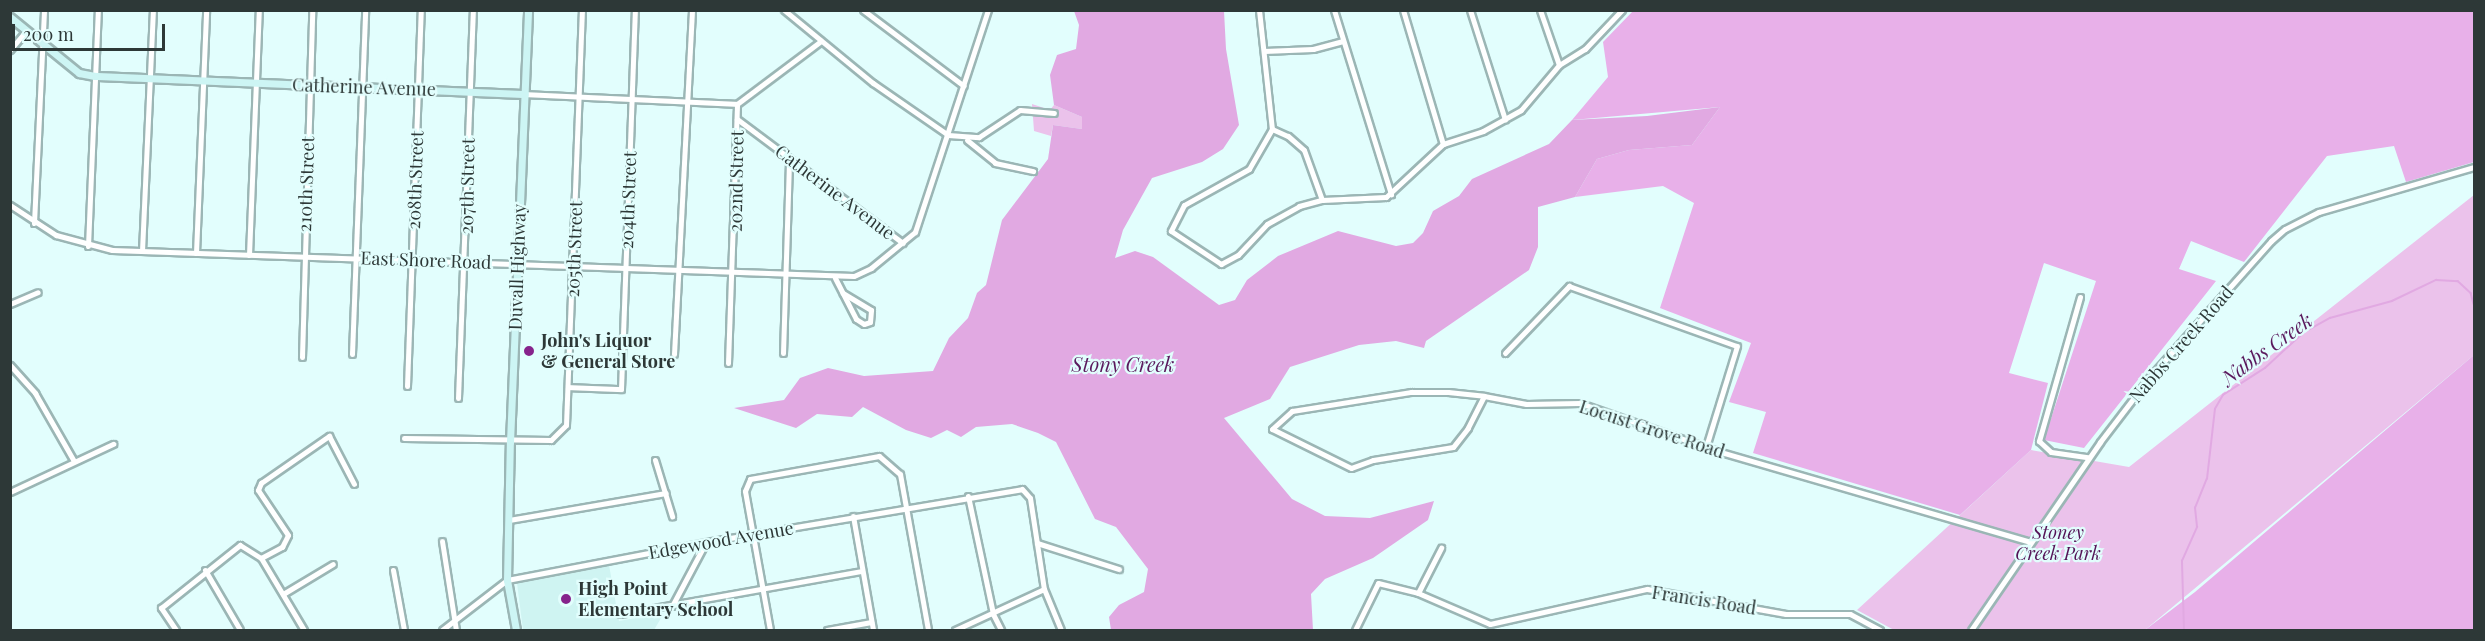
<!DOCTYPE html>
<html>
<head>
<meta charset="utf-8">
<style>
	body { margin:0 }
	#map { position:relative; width:2485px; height:641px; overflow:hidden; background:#e2fefd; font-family:"Playfair Display",serif }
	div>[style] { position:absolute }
	.built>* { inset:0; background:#cff4f2 }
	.green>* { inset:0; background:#ebc2eb }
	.forest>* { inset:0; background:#e8b0e9 }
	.water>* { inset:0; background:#e1a9e2 }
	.stream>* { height:1.5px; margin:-0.75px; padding:0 0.75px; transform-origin:0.75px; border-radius:0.75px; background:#e1a9e2 }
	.roads { filter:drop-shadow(2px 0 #9bb6b5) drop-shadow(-2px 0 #9bb6b5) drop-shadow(0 2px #9bb6b5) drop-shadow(0 -2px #9bb6b5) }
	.street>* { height:5px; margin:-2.5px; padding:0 2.5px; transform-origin:2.5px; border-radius:2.5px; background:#fff }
	.secondary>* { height:7px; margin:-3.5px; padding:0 3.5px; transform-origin:3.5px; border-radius:3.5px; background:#cdf5f4 }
	.dots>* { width:16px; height:16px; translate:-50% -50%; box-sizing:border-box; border:3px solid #e2fefd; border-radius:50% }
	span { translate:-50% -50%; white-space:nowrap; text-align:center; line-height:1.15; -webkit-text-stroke:4.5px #e2fefd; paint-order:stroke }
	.street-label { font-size:18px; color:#2d3837 }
	.poi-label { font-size:18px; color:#2d3837; font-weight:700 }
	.left { translate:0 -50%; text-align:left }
	.park-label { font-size:18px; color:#541357; font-style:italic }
	.water-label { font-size:20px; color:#5a195d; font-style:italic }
	.frame { position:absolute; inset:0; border:12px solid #2d3837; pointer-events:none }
	.scale { position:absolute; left:12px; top:24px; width:153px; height:27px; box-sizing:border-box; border:3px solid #2d3837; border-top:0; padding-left:8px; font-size:18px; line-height:21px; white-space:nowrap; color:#2d3837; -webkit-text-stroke:4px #e2fefd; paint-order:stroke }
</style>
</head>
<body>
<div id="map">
	<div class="built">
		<div style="clip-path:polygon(609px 565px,619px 621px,664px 613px,654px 630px,523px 630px,517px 583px)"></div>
	</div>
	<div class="green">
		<div style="clip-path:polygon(1032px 104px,1050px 110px,1054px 105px,1082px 117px,1082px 129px,1053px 125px,1051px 136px,1034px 131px)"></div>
		<div style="clip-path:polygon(2474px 195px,2474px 355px,2145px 630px,1894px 630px,1857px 610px,2031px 450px,2129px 467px)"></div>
	</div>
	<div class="forest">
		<div style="clip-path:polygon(1633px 11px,2474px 11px,2474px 162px,2406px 182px,2394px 146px,2327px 156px,2244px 262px,2191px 241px,2179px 269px,2216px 281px,2084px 448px,2044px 440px,2096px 281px,2044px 263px,2009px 373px,2048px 383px,2031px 450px,1960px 515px,1753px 453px,1766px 412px,1729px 402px,1751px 343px,1660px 308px,1694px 203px,1663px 186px,1575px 197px,1597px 159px,1629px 150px,1692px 145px,1720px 107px,1572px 120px,1608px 77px,1603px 42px)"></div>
		<div style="clip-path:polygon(2474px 355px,2474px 630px,2145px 630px,2195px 592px)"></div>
	</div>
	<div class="water">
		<div style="clip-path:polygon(1074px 11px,1224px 11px,1226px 49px,1239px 125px,1223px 149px,1202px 162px,1152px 178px,1123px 230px,1115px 258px,1135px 251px,1153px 257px,1219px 305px,1235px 300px,1247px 280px,1278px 256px,1338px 231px,1396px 246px,1413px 243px,1423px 233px,1433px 211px,1459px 196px,1472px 179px,1549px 144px,1572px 120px,1647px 116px,1720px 107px,1692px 145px,1629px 150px,1597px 159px,1575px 197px,1538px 207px,1538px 247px,1529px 270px,1426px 341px,1424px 348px,1396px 341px,1359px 345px,1290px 367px,1270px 399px,1224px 418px,1292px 499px,1325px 516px,1370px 518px,1434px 501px,1428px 520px,1373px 558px,1325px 579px,1311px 594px,1313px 630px,1111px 630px,1109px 617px,1119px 605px,1144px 592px,1148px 569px,1116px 527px,1095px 519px,1056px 442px,1038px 433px,1012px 424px,976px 427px,961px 437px,947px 430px,931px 438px,906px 430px,863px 407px,852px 417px,817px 414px,796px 428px,734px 408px,784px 400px,800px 378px,828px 368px,864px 376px,933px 371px,949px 338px,968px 318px,977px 293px,986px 285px,1002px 220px,1048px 159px,1053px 125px,1082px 129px,1082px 117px,1054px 105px,1050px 75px,1057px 55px,1076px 49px,1079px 25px)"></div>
	</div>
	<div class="stream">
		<div style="left:2184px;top:630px;width:69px;rotate:-91.7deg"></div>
		<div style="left:2182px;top:561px;width:37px;rotate:-66deg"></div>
		<div style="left:2197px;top:527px;width:19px;rotate:-96deg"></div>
		<div style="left:2195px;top:508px;width:31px;rotate:-68deg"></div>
		<div style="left:2207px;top:479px;width:70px;rotate:-83.5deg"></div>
		<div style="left:2215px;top:409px;width:16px;rotate:-60deg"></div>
		<div style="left:2223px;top:395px;width:50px;rotate:-32.7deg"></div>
		<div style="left:2265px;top:368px;width:52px;rotate:-42.6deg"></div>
		<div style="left:2303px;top:333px;width:31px;rotate:-29deg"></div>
		<div style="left:2330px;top:318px;width:64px;rotate:-15.3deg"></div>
		<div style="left:2392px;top:301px;width:49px;rotate:-25.5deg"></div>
		<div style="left:2436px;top:280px;width:22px;rotate:3deg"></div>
		<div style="left:2458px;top:281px;width:18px;rotate:43deg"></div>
		<div style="left:2471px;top:293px;width:11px;rotate:75deg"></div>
	</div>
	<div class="roads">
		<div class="street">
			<div style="left:784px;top:10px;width:115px;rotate:39.4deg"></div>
			<div style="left:873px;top:83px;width:91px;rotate:34.7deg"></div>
			<div style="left:948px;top:135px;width:31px;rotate:4deg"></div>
			<div style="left:979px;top:137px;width:49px;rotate:-33.4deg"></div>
			<div style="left:1020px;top:110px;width:34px;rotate:5deg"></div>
			<div style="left:863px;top:10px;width:126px;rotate:37deg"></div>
			<div style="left:1259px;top:10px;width:120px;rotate:83.8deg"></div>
			<div style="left:1272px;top:129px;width:46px;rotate:119.9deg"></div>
			<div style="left:1249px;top:169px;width:74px;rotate:151deg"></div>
			<div style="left:1184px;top:205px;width:29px;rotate:117deg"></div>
			<div style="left:1171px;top:231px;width:60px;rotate:33.4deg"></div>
			<div style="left:1221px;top:264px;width:19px;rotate:-28deg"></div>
			<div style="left:1238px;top:255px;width:42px;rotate:-46.9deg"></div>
			<div style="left:1267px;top:224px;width:37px;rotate:-29deg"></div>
			<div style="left:1299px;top:206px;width:24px;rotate:-15deg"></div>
			<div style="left:1322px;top:200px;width:64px;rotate:-2.7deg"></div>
			<div style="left:1386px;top:197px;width:78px;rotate:-42.9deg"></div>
			<div style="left:1443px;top:144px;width:42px;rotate:-18deg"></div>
			<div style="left:1483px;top:131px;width:43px;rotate:-28.9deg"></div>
			<div style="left:1521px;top:110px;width:59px;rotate:-49.8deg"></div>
			<div style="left:1559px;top:65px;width:31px;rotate:-32deg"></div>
			<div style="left:1585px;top:49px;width:54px;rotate:-46.5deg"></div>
			<div style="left:1334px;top:10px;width:193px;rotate:72.8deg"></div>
			<div style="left:1403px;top:10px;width:140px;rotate:73.4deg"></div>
			<div style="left:1470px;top:10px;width:115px;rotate:72.3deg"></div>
			<div style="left:1540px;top:10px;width:58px;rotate:70.9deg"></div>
			<div style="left:10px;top:50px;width:26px;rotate:-50deg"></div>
			<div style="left:1264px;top:51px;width:49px;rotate:-2.3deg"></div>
			<div style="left:1313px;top:49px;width:31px;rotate:-15deg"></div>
			<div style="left:525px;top:94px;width:212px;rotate:2.7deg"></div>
			<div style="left:737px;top:119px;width:207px;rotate:36.8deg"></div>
			<div style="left:1272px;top:129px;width:17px;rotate:24deg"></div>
			<div style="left:1288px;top:136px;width:21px;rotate:41deg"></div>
			<div style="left:1304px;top:150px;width:53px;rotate:70.2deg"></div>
			<div style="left:967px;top:140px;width:36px;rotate:39deg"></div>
			<div style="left:995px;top:163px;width:39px;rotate:12deg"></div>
			<div style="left:10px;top:205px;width:55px;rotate:33.1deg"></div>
			<div style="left:56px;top:235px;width:58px;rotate:15deg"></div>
			<div style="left:112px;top:250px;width:742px;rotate:2.01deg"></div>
			<div style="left:854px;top:276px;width:19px;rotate:-25deg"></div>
			<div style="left:871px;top:268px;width:57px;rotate:-39.3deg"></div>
			<div style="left:915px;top:232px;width:234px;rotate:-71.8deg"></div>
			<div style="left:34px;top:223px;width:213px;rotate:-87.3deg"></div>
			<div style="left:88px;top:246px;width:236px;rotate:-87.6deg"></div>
			<div style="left:142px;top:251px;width:241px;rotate:-87.4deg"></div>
			<div style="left:196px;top:253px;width:243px;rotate:-87.6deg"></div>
			<div style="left:249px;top:255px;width:245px;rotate:-87.7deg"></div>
			<div style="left:835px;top:278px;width:46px;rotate:62.9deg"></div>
			<div style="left:856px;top:319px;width:9px;rotate:32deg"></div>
			<div style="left:864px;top:324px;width:6px;rotate:-18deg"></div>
			<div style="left:870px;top:322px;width:12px;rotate:-85deg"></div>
			<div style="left:871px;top:310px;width:33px;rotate:-149deg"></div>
			<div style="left:2080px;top:297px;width:150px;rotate:105.9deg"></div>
			<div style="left:2039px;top:441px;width:16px;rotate:43deg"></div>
			<div style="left:2051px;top:452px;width:37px;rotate:8deg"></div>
			<div style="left:10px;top:304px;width:30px;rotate:-23deg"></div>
			<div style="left:783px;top:353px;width:194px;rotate:-88.2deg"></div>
			<div style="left:1505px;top:353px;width:93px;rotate:-46.3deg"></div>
			<div style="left:1569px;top:286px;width:178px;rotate:19.7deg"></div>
			<div style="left:1737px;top:346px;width:106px;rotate:107.1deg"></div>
			<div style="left:352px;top:354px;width:344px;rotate:-87.8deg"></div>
			<div style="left:674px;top:354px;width:344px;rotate:-87deg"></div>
			<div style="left:302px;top:357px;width:347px;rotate:-88.3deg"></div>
			<div style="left:728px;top:363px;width:259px;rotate:-88deg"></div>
			<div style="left:737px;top:104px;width:105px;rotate:-36.9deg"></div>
			<div style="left:10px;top:365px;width:38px;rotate:48deg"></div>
			<div style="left:35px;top:393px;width:78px;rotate:60.2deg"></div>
			<div style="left:407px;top:386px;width:376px;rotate:-87.9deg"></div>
			<div style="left:568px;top:387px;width:53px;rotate:2.2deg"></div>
			<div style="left:621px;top:389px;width:379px;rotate:-87.9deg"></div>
			<div style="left:1484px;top:396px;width:36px;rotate:117deg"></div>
			<div style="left:1468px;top:428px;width:24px;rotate:128deg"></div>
			<div style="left:1453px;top:447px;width:81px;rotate:170.8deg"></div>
			<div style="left:1373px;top:460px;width:23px;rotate:160deg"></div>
			<div style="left:1351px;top:468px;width:88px;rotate:-153.7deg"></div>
			<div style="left:1272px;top:429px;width:27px;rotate:-42deg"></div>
			<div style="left:1292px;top:411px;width:121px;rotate:-9.1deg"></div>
			<div style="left:1411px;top:392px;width:37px"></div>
			<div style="left:1448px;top:392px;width:36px;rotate:6deg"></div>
			<div style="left:1484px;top:396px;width:43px;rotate:10.8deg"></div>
			<div style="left:1526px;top:404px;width:54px;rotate:-1.1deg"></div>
			<div style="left:1580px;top:403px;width:142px;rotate:19.3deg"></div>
			<div style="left:1714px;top:450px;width:329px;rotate:16.2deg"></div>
			<div style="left:458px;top:398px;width:388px;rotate:-87.8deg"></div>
			<div style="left:404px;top:438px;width:147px;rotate:0.8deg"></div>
			<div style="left:551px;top:440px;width:21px;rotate:-45deg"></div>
			<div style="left:566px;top:425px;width:415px;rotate:-87.8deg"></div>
			<div style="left:655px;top:460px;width:59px;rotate:73.1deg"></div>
			<div style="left:10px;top:492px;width:114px;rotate:-25deg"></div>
			<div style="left:968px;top:496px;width:121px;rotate:78deg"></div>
			<div style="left:993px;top:614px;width:18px;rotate:63deg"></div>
			<div style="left:853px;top:516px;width:116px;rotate:80deg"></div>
			<div style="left:509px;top:520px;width:159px;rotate:-9.8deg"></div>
			<div style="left:442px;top:541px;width:90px;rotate:81.1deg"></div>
			<div style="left:1037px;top:543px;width:86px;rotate:17.6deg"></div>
			<div style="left:261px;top:558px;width:24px;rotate:-28deg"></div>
			<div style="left:282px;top:547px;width:13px;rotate:-63deg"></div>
			<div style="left:288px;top:535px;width:54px;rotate:-123.7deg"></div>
			<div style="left:258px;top:490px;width:8px;rotate:-67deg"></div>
			<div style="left:261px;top:483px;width:83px;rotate:-34.7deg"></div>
			<div style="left:329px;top:436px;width:54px;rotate:62.5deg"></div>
			<div style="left:205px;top:570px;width:69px;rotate:59.7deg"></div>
			<div style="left:393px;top:570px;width:61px;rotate:79.6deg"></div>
			<div style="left:1418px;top:593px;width:51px;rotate:-62.9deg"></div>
			<div style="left:283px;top:594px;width:58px;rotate:-31deg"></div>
			<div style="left:672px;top:606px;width:72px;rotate:-62deg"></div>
			<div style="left:620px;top:614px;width:246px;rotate:-10.1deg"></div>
			<div style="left:176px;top:630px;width:27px;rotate:-124deg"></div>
			<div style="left:161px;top:608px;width:101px;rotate:-38.6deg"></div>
			<div style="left:240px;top:545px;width:25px;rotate:32deg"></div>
			<div style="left:261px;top:558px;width:84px;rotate:59.2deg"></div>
			<div style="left:442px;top:630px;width:82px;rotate:-37.6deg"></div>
			<div style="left:507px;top:580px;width:203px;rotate:-10.8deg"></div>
			<div style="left:706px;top:542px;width:320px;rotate:-9.5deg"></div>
			<div style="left:1022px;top:489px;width:12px;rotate:48deg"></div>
			<div style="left:1030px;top:498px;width:92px;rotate:81.3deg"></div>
			<div style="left:1044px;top:589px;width:44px;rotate:67.5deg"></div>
			<div style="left:770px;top:630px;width:141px;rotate:-100.2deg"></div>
			<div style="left:745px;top:491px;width:13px;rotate:-67deg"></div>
			<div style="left:750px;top:479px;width:131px;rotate:-10.1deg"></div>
			<div style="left:879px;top:456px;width:28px;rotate:41deg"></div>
			<div style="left:900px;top:474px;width:158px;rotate:79.8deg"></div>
			<div style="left:827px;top:630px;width:45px;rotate:-10.3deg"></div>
			<div style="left:955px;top:630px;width:98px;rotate:-24.7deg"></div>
			<div style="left:1355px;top:630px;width:52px;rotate:-63.9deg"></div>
			<div style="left:1378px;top:583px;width:41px;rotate:14deg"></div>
			<div style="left:1418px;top:593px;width:78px;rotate:23.3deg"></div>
			<div style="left:1490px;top:624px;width:161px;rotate:-12.6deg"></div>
			<div style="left:1647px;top:589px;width:141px;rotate:10.2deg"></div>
			<div style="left:1786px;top:614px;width:64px"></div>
			<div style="left:1850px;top:614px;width:34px;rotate:28deg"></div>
			<div style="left:1971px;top:630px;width:228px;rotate:-55.5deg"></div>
			<div style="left:2100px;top:442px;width:81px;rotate:-52.6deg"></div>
			<div style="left:2149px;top:378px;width:183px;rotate:-48.3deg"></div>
			<div style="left:2271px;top:241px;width:18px;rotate:-41deg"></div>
			<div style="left:2285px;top:229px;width:38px;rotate:-27deg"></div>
			<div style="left:2319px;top:212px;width:161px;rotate:-16.2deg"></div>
		</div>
		<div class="secondary">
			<div style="left:10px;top:17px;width:89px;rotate:39.1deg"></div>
			<div style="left:79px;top:73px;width:16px;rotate:11deg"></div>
			<div style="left:95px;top:76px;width:430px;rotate:2.4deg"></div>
			<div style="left:516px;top:630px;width:51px;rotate:-100.2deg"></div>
			<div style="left:507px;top:580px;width:138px;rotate:-88.8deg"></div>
			<div style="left:510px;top:442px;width:432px;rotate:-87.6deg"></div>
		</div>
	</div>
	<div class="dots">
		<div style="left:529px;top:351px;background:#86238c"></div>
		<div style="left:566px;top:599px;background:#86238c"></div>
	</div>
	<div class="street-label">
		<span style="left:364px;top:87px;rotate:2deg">Catherine Avenue</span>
		<span style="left:415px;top:180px;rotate:-88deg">208th Street</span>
		<span style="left:736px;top:181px;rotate:-89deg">202nd Street</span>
		<span style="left:306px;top:184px;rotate:-88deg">210th Street</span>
		<span style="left:467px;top:186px;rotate:-89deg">207th Street</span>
		<span style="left:835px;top:192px;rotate:37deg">Catherine Avenue</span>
		<span style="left:628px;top:200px;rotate:-88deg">204th Street</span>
		<span style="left:574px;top:249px;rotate:-88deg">205th Street</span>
		<span style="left:426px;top:260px;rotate:2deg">East Shore Road</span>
		<span style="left:517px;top:267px;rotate:-88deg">Duvall Highway</span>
		<span style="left:2181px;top:344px;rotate:-49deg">Nabbs Creek Road</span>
		<span style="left:1652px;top:429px;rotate:18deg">Locust Grove Road</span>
		<span style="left:721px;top:540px;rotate:-10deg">Edgewood Avenue</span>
		<span style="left:1704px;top:600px;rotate:9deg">Francis Road</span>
	</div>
	<div class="poi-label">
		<span class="left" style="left:541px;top:351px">John's Liquor<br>&amp; General Store</span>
		<span class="left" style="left:578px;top:599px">High Point<br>Elementary School</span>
	</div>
	<div class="park-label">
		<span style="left:2058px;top:543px">Stoney<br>Creek Park</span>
	</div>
	<div class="water-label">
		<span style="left:2266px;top:348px;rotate:-36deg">Nabbs Creek</span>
		<span style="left:1123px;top:363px">Stony Creek</span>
	</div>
	<div class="frame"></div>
	<div class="scale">200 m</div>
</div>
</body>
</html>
